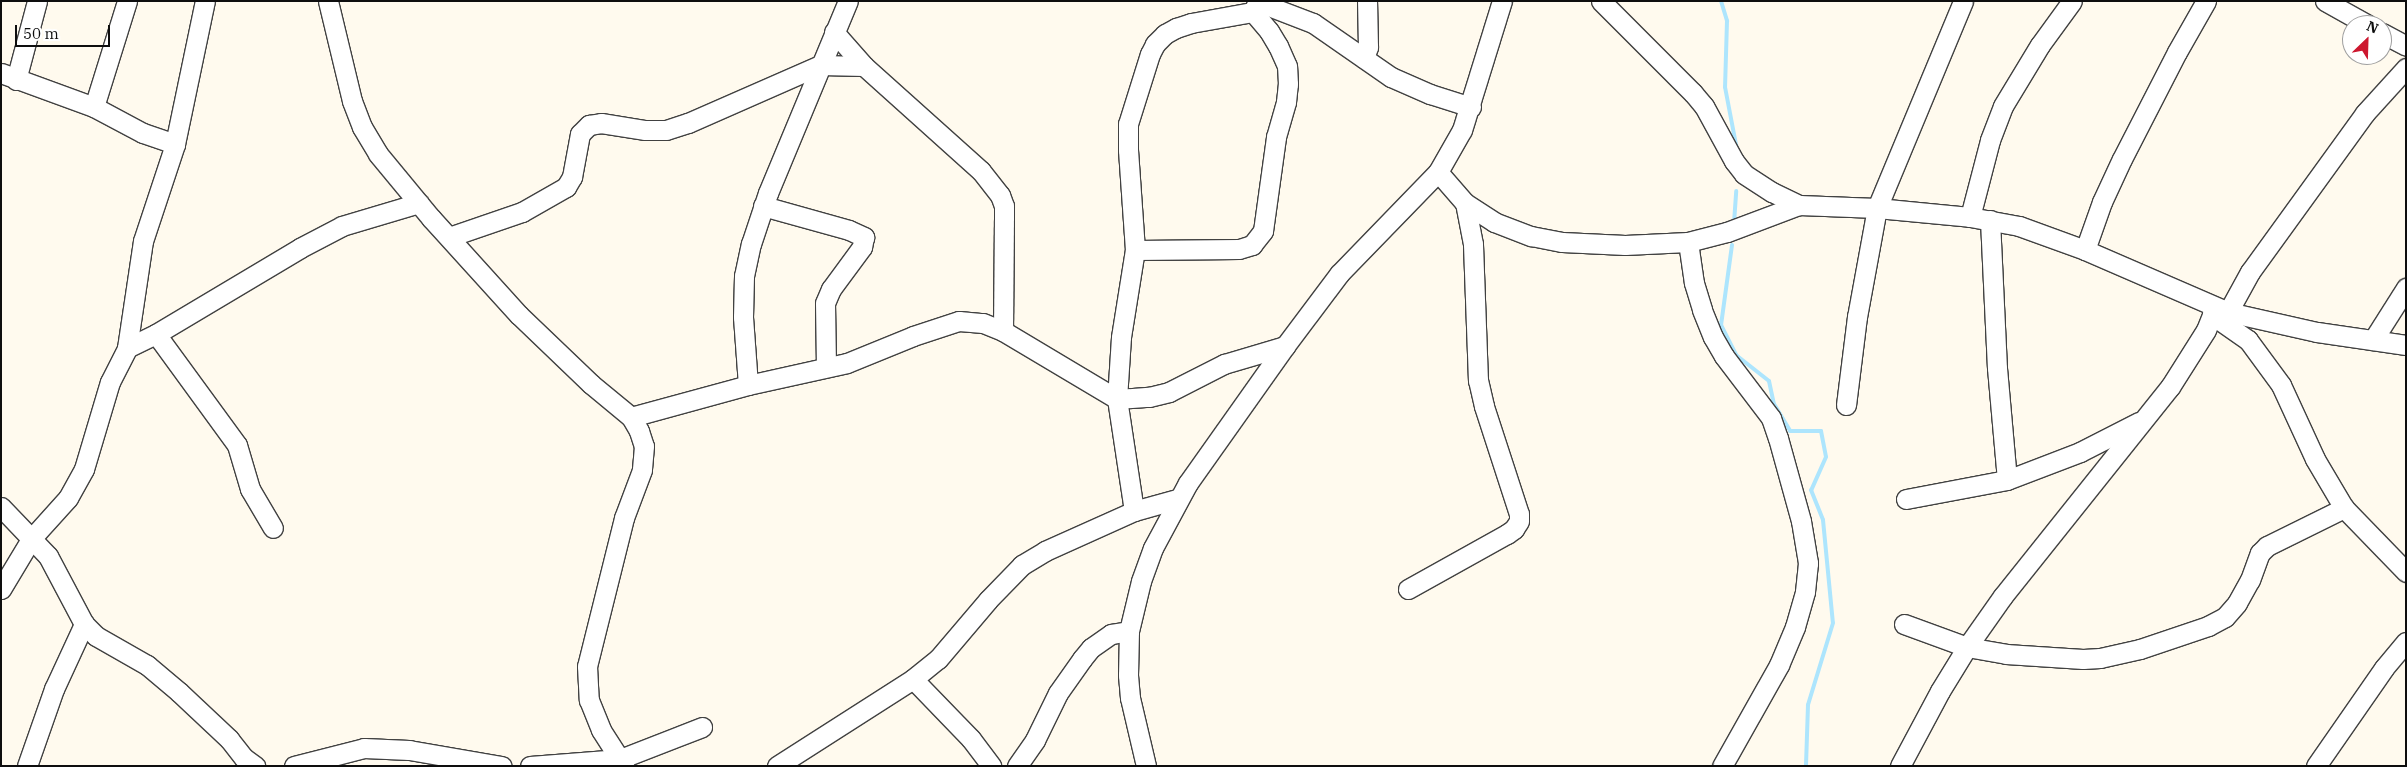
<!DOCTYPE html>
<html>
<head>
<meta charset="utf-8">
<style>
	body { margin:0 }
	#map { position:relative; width:2407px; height:767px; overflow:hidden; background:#fffaee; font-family:"IBM Plex Serif",serif }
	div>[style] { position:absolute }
	.stream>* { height:4px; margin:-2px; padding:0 2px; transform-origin:2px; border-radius:2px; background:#ade5fd }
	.roads { filter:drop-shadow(1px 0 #414141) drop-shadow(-1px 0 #414141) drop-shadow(0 1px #414141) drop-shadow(0 -1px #414141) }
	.minor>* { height:19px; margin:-9.5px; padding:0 9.5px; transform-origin:9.5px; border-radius:9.5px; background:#fff }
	span { translate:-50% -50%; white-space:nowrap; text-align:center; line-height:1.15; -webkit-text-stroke:5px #fff; paint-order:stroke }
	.frame { position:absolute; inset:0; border:2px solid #0e0e0e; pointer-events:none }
	.north { position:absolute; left:2342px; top:15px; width:50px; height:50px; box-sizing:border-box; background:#fff; border:1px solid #9f9f9f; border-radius:50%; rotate:24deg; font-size:14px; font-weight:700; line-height:20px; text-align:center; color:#0e0e0e }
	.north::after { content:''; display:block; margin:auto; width:18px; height:22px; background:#cd172f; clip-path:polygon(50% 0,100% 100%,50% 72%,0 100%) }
	.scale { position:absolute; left:15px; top:25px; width:95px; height:22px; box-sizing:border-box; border:2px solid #0e0e0e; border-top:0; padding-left:6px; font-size:15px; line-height:18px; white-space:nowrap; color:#0e0e0e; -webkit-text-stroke:4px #fff; paint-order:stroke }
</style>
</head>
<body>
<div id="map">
	<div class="stream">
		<div style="left:1721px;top:1px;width:21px;rotate:73deg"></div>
		<div style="left:1727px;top:21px;width:66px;rotate:91.7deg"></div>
		<div style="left:1725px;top:87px;width:64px;rotate:79.2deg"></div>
		<div style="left:1734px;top:223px;width:32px;rotate:-86deg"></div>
		<div style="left:1732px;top:245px;width:81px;rotate:97.8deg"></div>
		<div style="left:1721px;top:325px;width:34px;rotate:63deg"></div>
		<div style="left:1736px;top:355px;width:42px;rotate:38.2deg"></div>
		<div style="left:1769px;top:381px;width:24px;rotate:78deg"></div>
		<div style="left:1774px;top:404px;width:31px;rotate:59deg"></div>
		<div style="left:1790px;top:431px;width:31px"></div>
		<div style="left:1821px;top:431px;width:26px;rotate:79deg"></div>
		<div style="left:1826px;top:457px;width:36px;rotate:114deg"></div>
		<div style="left:1811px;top:490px;width:32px;rotate:68deg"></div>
		<div style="left:1823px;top:520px;width:103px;rotate:84.5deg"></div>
		<div style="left:1833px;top:623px;width:86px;rotate:107deg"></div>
		<div style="left:1808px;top:705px;width:61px;rotate:91.9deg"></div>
	</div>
	<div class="roads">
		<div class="minor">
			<div style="left:328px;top:1px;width:103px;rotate:76.5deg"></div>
			<div style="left:352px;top:101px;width:28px;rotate:69deg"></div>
			<div style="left:362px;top:127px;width:31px;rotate:59deg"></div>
			<div style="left:378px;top:154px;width:83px;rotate:50.4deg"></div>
			<div style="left:431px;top:218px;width:131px;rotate:47.8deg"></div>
			<div style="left:519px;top:315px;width:100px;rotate:43.8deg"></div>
			<div style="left:591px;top:384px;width:52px;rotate:39.5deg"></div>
			<div style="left:631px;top:417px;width:16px;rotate:60deg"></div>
			<div style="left:639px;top:431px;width:16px;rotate:72deg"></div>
			<div style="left:644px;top:446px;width:24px;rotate:95deg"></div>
			<div style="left:642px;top:470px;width:51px;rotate:110.6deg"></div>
			<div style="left:624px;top:518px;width:153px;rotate:104deg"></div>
			<div style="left:587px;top:666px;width:34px;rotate:87deg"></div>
			<div style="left:589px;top:700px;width:32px;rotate:68deg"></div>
			<div style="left:601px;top:730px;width:43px;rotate:57.4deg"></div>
			<div style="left:1601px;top:1px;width:130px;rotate:45deg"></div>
			<div style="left:1693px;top:93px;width:17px;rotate:50deg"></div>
			<div style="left:1704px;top:106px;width:63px;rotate:61.4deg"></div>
			<div style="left:1734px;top:161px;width:16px;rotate:52deg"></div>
			<div style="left:1744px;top:174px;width:33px;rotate:33deg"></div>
			<div style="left:1772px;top:192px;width:30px;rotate:26deg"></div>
			<div style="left:1799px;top:205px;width:78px;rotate:2.2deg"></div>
			<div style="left:1877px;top:208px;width:93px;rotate:5.5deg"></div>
			<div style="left:1970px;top:217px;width:50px;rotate:10.4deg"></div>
			<div style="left:2019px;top:226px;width:70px;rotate:20deg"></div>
			<div style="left:2085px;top:250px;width:156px;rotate:23.4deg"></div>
			<div style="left:2228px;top:312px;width:91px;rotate:12.7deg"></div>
			<div style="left:2317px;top:332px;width:90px;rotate:8.3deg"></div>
			<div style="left:2325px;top:1px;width:49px;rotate:29.2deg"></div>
			<div style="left:1258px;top:2px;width:59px;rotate:20.9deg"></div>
			<div style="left:1313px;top:23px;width:95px;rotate:34.7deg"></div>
			<div style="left:1391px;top:77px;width:43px;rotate:23.6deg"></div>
			<div style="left:1430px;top:94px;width:43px;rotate:17.6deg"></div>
			<div style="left:834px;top:32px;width:45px;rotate:48.6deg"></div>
			<div style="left:864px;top:66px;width:157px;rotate:41.9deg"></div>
			<div style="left:981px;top:171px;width:31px;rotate:52deg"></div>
			<div style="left:1000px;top:195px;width:12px;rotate:70deg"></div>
			<div style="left:1004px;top:206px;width:11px;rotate:90deg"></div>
			<div style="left:1004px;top:217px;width:114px;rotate:90.5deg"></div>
			<div style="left:2382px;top:33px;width:27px;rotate:28deg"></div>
			<div style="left:1364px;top:58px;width:12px;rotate:-70deg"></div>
			<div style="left:1368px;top:47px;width:46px;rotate:-91.2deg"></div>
			<div style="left:1px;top:73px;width:99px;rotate:20.1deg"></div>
			<div style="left:94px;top:107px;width:55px;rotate:28deg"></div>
			<div style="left:143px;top:133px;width:34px;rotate:19deg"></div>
			<div style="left:16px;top:80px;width:82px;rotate:-75.1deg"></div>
			<div style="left:94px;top:107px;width:111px;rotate:-72.7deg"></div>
			<div style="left:1438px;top:172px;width:41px;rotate:48.9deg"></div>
			<div style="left:1465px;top:203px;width:35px;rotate:33deg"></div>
			<div style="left:1494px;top:222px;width:40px;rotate:21deg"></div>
			<div style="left:1531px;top:236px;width:32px;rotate:11deg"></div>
			<div style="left:1562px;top:242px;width:63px;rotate:2.7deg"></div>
			<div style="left:1625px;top:245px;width:63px;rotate:-2.7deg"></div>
			<div style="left:1688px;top:242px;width:40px;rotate:-14.4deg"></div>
			<div style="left:1727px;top:232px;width:77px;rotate:-20.6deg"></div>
			<div style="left:763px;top:206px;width:89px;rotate:15.6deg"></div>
			<div style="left:849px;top:230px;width:17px;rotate:25deg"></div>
			<div style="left:864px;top:237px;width:10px;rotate:101deg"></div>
			<div style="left:862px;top:247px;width:52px;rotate:126.4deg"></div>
			<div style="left:831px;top:289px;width:15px;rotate:113deg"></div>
			<div style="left:825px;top:303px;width:64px;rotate:89.1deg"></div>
			<div style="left:1970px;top:217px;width:80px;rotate:-75.4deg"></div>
			<div style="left:1990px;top:140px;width:36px;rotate:-69deg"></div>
			<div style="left:2003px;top:106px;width:71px;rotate:-58.8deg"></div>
			<div style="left:2040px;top:45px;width:54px;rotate:-54deg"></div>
			<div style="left:1990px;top:220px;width:148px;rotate:87.3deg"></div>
			<div style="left:1997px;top:368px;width:112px;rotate:84.9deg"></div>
			<div style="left:449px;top:237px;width:77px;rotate:-18.9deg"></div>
			<div style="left:522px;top:212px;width:51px;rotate:-29.6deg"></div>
			<div style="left:566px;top:187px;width:12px;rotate:-59deg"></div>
			<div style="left:572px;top:177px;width:44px;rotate:-79.5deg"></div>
			<div style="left:580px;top:134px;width:13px;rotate:-45deg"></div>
			<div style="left:589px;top:125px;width:12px;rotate:-9deg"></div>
			<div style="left:601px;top:123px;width:45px;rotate:9deg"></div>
			<div style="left:645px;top:130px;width:21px"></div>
			<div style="left:666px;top:130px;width:23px;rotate:-18deg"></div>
			<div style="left:688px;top:123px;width:144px;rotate:-23.7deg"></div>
			<div style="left:820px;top:65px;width:44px;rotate:1.3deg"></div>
			<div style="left:1688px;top:242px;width:41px;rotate:81.7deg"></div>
			<div style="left:1694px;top:283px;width:28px;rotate:73deg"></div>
			<div style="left:1702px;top:310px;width:29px;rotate:68deg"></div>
			<div style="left:1713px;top:337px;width:22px;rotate:60deg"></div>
			<div style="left:1724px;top:356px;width:78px;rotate:52.8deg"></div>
			<div style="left:1771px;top:418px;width:21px;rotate:71deg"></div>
			<div style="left:1778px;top:438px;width:86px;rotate:74.5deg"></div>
			<div style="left:1801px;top:521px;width:43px;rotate:80.5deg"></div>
			<div style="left:1808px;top:563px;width:29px;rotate:96deg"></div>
			<div style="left:1805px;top:592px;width:36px;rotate:106deg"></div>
			<div style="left:1795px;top:627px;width:41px;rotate:112.8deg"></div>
			<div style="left:1779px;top:665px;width:116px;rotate:119.4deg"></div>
			<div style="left:1135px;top:250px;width:104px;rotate:-0.6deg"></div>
			<div style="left:1239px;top:249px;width:14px;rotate:-17deg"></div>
			<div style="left:1252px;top:245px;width:18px;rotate:-52deg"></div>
			<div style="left:1263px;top:231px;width:95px;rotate:-82.1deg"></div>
			<div style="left:1276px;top:137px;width:36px;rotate:-74deg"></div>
			<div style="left:1286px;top:102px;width:18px;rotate:-84deg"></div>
			<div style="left:1288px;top:84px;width:18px;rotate:-93deg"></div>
			<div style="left:1287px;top:66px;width:22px;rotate:-114deg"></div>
			<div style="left:1278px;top:46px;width:17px;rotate:-121deg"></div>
			<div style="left:1269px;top:31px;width:25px;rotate:-130deg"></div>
			<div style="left:2085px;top:250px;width:51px;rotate:-70.5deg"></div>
			<div style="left:2102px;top:202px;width:47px;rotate:-65.1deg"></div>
			<div style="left:2122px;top:159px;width:120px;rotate:-62.8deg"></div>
			<div style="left:2177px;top:52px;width:59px;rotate:-60.4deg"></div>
			<div style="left:2228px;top:312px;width:46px;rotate:-61.2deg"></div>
			<div style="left:2250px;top:272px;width:196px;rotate:-54.1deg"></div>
			<div style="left:2365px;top:113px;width:61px;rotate:-47.7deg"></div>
			<div style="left:2212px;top:315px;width:44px;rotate:34.8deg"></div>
			<div style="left:2248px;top:340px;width:56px;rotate:53.7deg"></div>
			<div style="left:2281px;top:385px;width:81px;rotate:65.3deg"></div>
			<div style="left:2315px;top:459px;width:57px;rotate:59.4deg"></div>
			<div style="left:2344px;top:508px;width:89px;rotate:45.9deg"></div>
			<div style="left:156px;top:334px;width:137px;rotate:53.9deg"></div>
			<div style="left:237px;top:445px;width:46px;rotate:73.5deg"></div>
			<div style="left:250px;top:489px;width:45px;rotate:59.5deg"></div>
			<div style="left:2373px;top:340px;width:62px;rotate:-57.6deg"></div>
			<div style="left:127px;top:348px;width:108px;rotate:-81.5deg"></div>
			<div style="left:143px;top:241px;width:102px;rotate:-71.7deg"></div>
			<div style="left:175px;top:144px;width:146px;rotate:-78.2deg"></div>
			<div style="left:748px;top:385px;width:68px;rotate:-94.2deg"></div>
			<div style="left:743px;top:317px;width:41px;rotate:-88.6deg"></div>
			<div style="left:744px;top:276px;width:33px;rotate:-78deg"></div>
			<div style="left:751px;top:244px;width:54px;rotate:-71.6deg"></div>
			<div style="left:768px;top:193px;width:208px;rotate:-67.4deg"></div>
			<div style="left:1846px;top:405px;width:89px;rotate:-82.9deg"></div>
			<div style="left:1857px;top:317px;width:111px;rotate:-79.6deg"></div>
			<div style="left:1877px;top:208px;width:224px;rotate:-67.4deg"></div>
			<div style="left:631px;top:417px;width:121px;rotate:-15.3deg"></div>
			<div style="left:748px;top:385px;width:101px;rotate:-12.5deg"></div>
			<div style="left:847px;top:363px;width:71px;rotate:-22.2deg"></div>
			<div style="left:913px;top:336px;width:48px;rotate:-18.1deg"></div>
			<div style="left:959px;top:321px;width:24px;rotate:5deg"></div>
			<div style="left:983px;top:323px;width:22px;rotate:22deg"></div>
			<div style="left:1003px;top:331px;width:133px;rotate:30.8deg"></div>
			<div style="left:1117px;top:399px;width:32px;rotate:-4deg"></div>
			<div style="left:1149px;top:397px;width:21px;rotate:-14deg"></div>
			<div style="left:1169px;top:392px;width:62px;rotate:-27deg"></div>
			<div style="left:1224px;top:364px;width:64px;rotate:-16.4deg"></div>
			<div style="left:1906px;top:499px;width:103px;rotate:-10.7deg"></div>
			<div style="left:2007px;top:480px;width:78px;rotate:-21deg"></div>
			<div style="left:2080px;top:452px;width:66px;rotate:-27deg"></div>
			<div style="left:1px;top:507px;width:68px;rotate:46.2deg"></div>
			<div style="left:48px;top:556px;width:77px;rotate:62.1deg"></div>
			<div style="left:84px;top:624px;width:17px;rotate:45deg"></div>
			<div style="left:96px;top:636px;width:59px;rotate:29.6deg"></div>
			<div style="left:147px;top:665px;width:42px;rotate:40.2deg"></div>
			<div style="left:179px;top:692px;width:69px;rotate:43.2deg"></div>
			<div style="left:229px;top:739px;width:24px;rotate:52deg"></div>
			<div style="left:244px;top:758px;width:14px;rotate:36deg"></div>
			<div style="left:1134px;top:511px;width:113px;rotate:-98.6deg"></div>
			<div style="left:1117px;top:399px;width:62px;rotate:-86.3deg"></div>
			<div style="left:1121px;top:337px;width:88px;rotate:-80.9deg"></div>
			<div style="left:1135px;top:250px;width:100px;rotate:-94deg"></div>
			<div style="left:1128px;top:150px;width:26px;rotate:-90deg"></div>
			<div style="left:1128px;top:124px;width:73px;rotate:-72.6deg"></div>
			<div style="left:1150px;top:54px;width:11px;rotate:-63deg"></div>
			<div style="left:1155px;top:44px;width:14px;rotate:-45deg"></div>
			<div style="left:1165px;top:34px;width:13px;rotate:-29deg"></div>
			<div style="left:1176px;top:28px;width:16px;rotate:-18deg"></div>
			<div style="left:1191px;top:23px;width:63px;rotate:-10.1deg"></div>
			<div style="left:1253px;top:12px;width:12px;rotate:-66deg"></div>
			<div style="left:1px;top:589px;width:58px;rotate:-59deg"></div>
			<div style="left:31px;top:539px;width:55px;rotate:-47.9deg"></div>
			<div style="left:68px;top:498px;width:33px;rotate:-61deg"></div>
			<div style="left:84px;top:469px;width:91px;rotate:-73.4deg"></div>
			<div style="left:110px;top:382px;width:38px;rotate:-63deg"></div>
			<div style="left:127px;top:348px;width:32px;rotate:-26deg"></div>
			<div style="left:156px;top:334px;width:168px;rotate:-30.8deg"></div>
			<div style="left:300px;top:248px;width:47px;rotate:-27.6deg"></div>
			<div style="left:342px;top:226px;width:80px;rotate:-16.6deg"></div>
			<div style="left:1408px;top:589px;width:113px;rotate:-29.1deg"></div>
			<div style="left:1507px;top:534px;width:9px;rotate:-36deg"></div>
			<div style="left:1514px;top:529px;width:9px;rotate:-58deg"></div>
			<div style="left:1519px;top:521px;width:7px;rotate:-90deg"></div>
			<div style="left:1519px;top:514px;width:114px;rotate:-108deg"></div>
			<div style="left:1484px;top:406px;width:26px;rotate:-103deg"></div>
			<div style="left:1478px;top:381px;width:137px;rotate:-92.1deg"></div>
			<div style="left:1473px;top:244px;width:42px;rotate:-101deg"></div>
			<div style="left:1904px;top:624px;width:67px;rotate:20.1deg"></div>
			<div style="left:1967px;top:647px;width:40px;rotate:10deg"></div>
			<div style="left:2006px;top:654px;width:77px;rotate:3.7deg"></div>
			<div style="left:2083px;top:659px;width:17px;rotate:-3deg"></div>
			<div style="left:2100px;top:658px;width:41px;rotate:-12.7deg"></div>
			<div style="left:2140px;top:649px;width:72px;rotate:-18.7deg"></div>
			<div style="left:2208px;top:626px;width:19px;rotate:-28deg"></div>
			<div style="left:2225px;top:617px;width:18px;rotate:-49deg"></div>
			<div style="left:2237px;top:603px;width:26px;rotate:-61deg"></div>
			<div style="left:2250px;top:580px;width:29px;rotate:-70deg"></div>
			<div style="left:2260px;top:553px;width:10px;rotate:-45deg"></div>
			<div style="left:2267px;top:546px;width:86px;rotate:-26.3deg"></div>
			<div style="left:913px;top:679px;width:83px;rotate:46deg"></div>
			<div style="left:971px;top:739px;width:34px;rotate:53deg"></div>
			<div style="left:27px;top:766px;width:82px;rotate:-70.7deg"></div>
			<div style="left:54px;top:689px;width:72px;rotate:-65.2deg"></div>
			<div style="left:294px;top:766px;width:72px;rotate:-14.4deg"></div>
			<div style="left:364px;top:748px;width:45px;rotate:2.5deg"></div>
			<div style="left:409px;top:750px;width:94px;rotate:9.8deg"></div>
			<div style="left:530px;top:766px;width:90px;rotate:-4.4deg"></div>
			<div style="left:620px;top:759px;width:88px;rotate:-21.3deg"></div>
			<div style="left:777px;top:766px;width:161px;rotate:-32.6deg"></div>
			<div style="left:913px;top:679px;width:32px;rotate:-39deg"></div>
			<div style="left:938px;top:659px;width:77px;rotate:-49.7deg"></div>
			<div style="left:988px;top:600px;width:49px;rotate:-45.8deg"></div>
			<div style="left:1022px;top:565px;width:27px;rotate:-31deg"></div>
			<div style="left:1045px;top:551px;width:98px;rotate:-24.2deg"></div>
			<div style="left:1134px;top:511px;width:45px;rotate:-15.6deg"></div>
			<div style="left:1017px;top:766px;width:32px;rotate:-55deg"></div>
			<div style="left:1035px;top:740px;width:52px;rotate:-63.9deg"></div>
			<div style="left:1058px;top:693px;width:42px;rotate:-54.8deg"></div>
			<div style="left:1082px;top:659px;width:14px;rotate:-51deg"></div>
			<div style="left:1091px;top:648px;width:24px;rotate:-35deg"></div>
			<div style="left:1111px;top:634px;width:18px;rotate:-9deg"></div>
			<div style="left:1146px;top:766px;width:70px;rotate:-103.2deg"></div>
			<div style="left:1130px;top:698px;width:23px;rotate:-95deg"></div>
			<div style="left:1128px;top:675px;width:44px;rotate:-88.7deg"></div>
			<div style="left:1129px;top:631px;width:51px;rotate:-76.5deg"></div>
			<div style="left:1141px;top:581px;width:35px;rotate:-70deg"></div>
			<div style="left:1153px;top:548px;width:74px;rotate:-61.7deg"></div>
			<div style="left:1188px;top:483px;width:168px;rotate:-54.7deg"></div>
			<div style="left:1285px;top:346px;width:90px;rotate:-53.1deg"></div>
			<div style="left:1339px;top:274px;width:142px;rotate:-45.9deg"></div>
			<div style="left:1438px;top:172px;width:48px;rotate:-60.3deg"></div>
			<div style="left:1462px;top:130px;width:135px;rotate:-72.8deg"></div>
			<div style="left:1900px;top:766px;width:85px;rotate:-61.9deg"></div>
			<div style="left:1940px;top:691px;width:52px;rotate:-58.5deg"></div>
			<div style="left:1967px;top:647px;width:62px;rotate:-54.8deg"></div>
			<div style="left:2003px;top:596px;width:268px;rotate:-51.4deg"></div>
			<div style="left:2170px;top:387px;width:67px;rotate:-57.7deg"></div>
			<div style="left:2206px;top:330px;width:16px;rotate:-68deg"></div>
			<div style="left:2212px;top:315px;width:8px;rotate:-83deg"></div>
			<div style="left:2316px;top:766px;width:119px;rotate:-55.2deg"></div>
			<div style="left:2384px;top:668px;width:34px;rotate:-50deg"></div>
		</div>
	</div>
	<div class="frame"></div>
	<div class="north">N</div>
	<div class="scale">50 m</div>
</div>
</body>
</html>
